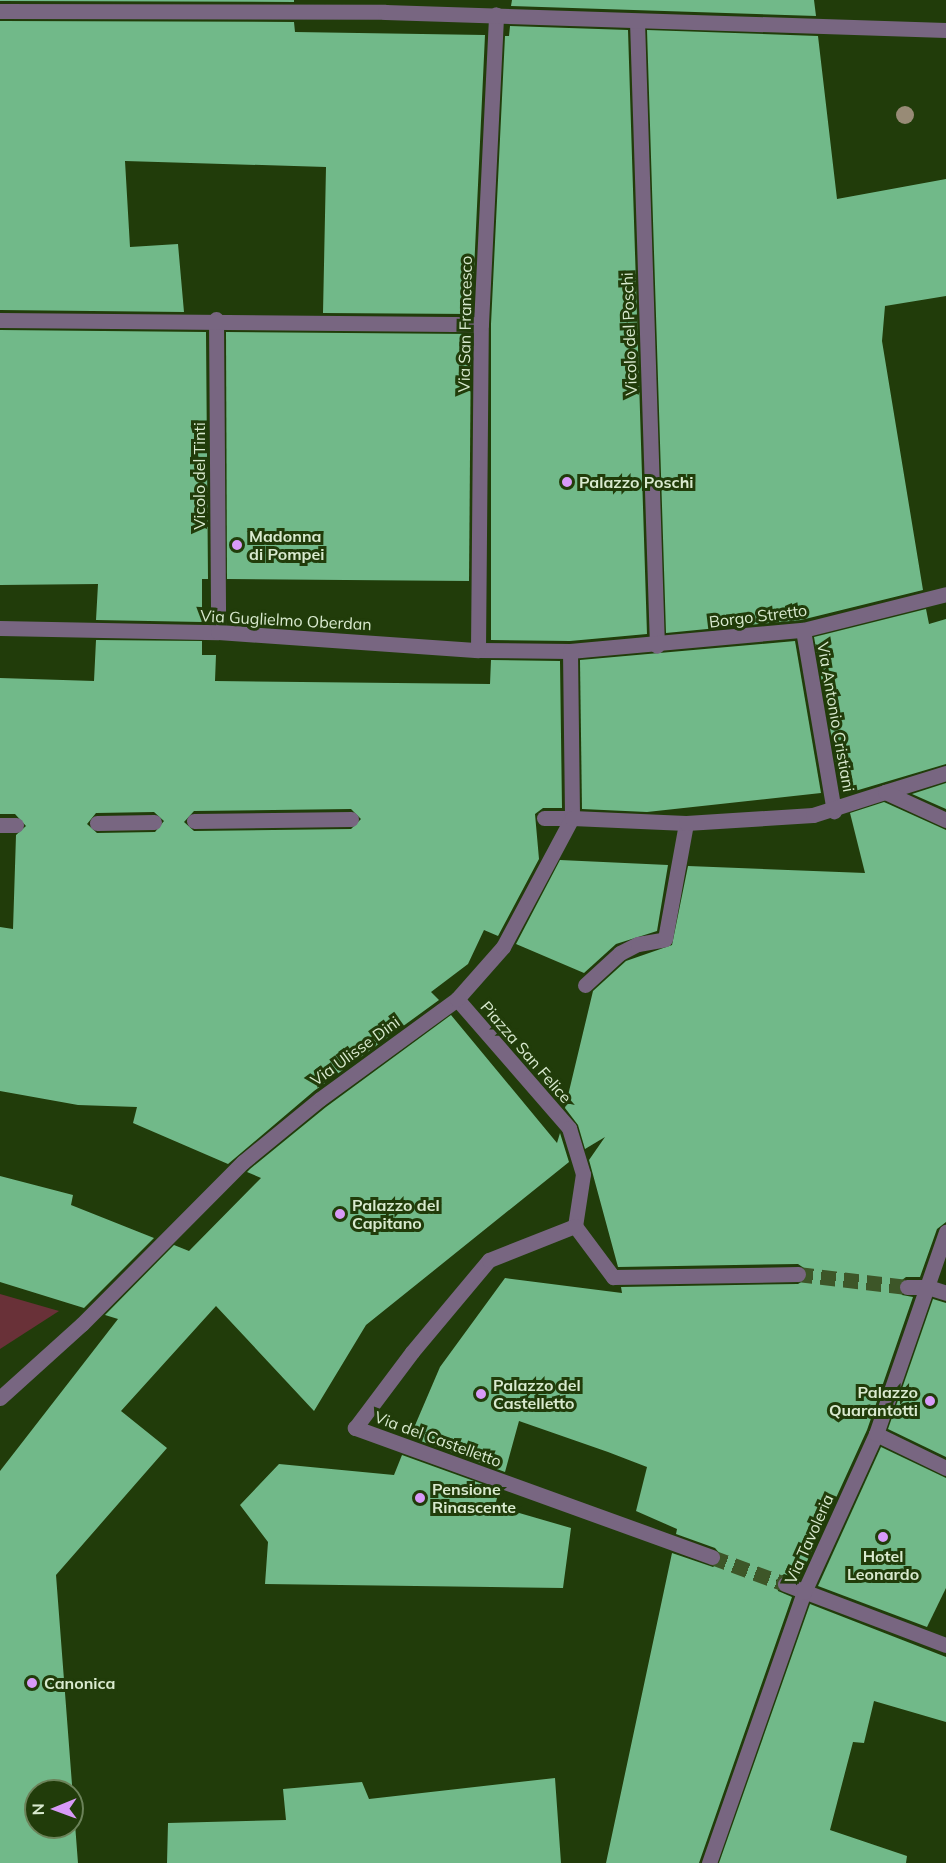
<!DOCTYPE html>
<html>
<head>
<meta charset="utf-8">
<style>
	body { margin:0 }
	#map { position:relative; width:946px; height:1863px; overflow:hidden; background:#213c0a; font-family:Mulish,sans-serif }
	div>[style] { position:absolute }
	.green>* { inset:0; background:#693138 }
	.building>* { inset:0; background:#71b989 }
	.minor-tunnel>* { height:15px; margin-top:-7.5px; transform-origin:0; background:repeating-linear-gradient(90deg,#3d5628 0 15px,transparent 0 23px) }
	.service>* { height:15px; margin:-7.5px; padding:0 7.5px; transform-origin:7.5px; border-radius:7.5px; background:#786681 }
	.pedestrian>* { height:15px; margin:-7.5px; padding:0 7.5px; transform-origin:7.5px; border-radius:7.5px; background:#786681 }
	.minor>* { height:15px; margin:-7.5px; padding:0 7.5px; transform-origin:7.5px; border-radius:7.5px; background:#786681 }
	.trees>* { width:18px; height:18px; margin:-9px; border-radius:50%; background:#988b76 }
	.dots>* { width:16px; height:16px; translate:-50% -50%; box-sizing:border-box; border:3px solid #213c0a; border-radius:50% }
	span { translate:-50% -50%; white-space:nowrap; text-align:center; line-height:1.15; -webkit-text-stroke:6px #213c0a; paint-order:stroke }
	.street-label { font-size:16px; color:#d9eacf }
	.poi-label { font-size:16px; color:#d9eacf; font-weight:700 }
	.left { translate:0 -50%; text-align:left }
	.right { translate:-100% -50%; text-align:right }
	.north { position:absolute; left:24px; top:1779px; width:60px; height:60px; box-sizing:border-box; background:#213c0a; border:2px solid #6b8259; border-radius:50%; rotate:269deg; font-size:16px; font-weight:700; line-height:24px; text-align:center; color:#d9eacf }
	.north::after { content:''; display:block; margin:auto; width:21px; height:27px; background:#d89af8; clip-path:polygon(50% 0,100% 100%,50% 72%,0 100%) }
</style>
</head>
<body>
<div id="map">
	<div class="green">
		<div style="clip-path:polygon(0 1294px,59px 1311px,0 1349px)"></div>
	</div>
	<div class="building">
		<div style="clip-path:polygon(0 0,294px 0,294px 2px,0 1px)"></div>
		<div style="clip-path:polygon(512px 0,814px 0,816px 16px,511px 6px)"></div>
		<div style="clip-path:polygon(0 21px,294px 22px,295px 32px,485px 35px,472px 314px,323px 313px,326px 167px,125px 161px,130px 247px,178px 244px,184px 312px,0 310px)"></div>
		<div style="clip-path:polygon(510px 26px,628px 30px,647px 634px,570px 641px,491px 640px,491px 324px,505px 36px,509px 36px)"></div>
		<div style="clip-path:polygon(647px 30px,818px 36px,837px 199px,946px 179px,946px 296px,885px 306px,882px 341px,923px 590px,801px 620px,666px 633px)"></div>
		<div style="clip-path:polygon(0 330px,206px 332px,208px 579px,202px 579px,202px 622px,96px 620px,98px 584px,0 585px)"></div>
		<div style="clip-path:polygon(226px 332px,471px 334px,469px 581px,227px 579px)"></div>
		<div style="clip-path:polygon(926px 609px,929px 624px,946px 619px,946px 764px,845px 794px,841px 791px,814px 637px)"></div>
		<div style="clip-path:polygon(evenodd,96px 640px,202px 641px,202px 655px,216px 655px,215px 681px,490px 684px,491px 660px,560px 661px,562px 808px,543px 808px,535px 814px,539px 859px,498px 936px,484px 930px,468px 964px,431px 992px,439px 1000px,314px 1091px,228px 1164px,133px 1123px,137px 1107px,78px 1105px,0 1091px,0 927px,13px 929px,16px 835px,26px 826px,15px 814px,0 814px,0 678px,94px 681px,96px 640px,351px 809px,361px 819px,351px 829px,194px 831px,184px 822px,194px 811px,351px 809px,96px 640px,154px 812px,164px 821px,155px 832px,97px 833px,87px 824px,96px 813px,154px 812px)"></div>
		<div style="clip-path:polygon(795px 641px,821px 793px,647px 812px,582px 809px,580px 660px)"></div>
		<div style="clip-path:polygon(946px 783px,946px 809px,912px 794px)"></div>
		<div style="clip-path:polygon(884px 802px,946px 830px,946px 1222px,937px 1229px,920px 1277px,906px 1277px,898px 1283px,902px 1295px,913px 1297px,867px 1430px,799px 1579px,784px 1574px,776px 1580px,778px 1591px,792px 1597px,699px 1863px,606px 1863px,672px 1553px,713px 1567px,721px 1561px,721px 1555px,715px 1548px,676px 1534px,677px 1529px,636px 1511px,647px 1467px,608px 1452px,519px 1421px,505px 1472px,410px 1437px,440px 1367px,505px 1278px,622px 1293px,621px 1287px,798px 1284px,806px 1279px,807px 1270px,798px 1264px,618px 1267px,589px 1160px,605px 1137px,585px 1149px,578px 1125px,565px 1108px,593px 991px,626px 961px,672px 945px,688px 866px,865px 873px,850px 813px)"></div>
		<div style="clip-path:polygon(560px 860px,668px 865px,657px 931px,616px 944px,584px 973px,516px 944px)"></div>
		<div style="clip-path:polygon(evenodd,451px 1015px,557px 1143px,560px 1133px,569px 1162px,366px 1325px,314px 1411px,216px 1306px,121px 1411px,167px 1448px,56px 1575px,78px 1863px,0 1863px,0 1471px,118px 1319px,105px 1315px,174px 1245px,189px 1251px,261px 1178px,247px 1172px,250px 1169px,326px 1107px,451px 1015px,36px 1791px,72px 1791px,72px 1827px,36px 1827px,36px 1791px)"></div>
		<div style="clip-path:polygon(0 1176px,73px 1195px,71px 1205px,154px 1238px,84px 1308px,0 1282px)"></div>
		<div style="clip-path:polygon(933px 1299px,946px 1303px,946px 1457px,888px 1429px)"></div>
		<div style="clip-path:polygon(881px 1447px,946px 1478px,946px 1588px,927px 1627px,818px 1586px)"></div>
		<div style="clip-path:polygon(402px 1455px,499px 1490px,495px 1506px,571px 1528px,563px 1588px,265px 1584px,268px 1542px,240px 1505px,279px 1464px,394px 1475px)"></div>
		<div style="clip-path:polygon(810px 1604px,946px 1657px,946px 1722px,874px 1701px,864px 1743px,853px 1742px,830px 1830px,907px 1856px,906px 1863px,719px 1863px)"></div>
		<div style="clip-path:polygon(555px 1778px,561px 1863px,167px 1863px,168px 1823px,286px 1820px,283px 1789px,362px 1782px,369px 1799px)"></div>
	</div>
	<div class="minor-tunnel">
		<div style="left:798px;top:1274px;width:110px;rotate:6.8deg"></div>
		<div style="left:712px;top:1557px;width:78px;rotate:20.3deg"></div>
	</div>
	<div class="service">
		<div style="left:544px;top:818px;width:28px"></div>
		<div style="left:194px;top:821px;width:157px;rotate:-0.7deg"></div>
		<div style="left:97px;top:823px;width:57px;rotate:-1deg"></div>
		<div style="left:0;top:825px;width:16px"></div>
	</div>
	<div class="pedestrian">
		<div style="left:637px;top:21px;width:625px;rotate:88.17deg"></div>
		<div style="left:216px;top:319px;width:313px;rotate:89.6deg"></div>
		<div style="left:0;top:320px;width:481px;rotate:0.5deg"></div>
		<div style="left:0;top:628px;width:218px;rotate:1.1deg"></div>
		<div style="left:218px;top:632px;width:261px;rotate:4deg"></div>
		<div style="left:478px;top:650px;width:92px;rotate:0.6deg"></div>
		<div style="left:570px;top:651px;width:234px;rotate:-5.2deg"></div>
		<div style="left:803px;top:630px;width:147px;rotate:-14.1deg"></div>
		<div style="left:803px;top:630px;width:184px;rotate:80.3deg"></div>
		<div style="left:478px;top:650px;width:326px;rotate:-89.5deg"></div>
		<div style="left:481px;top:324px;width:310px;rotate:-87.2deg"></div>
		<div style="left:570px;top:651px;width:167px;rotate:89.3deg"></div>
		<div style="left:885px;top:792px;width:64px;rotate:-17.3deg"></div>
		<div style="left:585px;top:985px;width:47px;rotate:-42.4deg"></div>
		<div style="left:620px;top:953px;width:20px;rotate:-27deg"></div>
		<div style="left:638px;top:944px;width:27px;rotate:-10deg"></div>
		<div style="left:665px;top:939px;width:118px;rotate:-79.7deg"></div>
	</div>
	<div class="minor">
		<div style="left:0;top:11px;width:385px;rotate:0.1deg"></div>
		<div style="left:385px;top:12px;width:561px;rotate:1.84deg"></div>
		<div style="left:457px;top:999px;width:171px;rotate:49deg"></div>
		<div style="left:569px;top:1128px;width:48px;rotate:73.1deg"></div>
		<div style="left:583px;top:1174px;width:53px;rotate:98.7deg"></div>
		<div style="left:907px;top:1287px;width:21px"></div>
		<div style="left:928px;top:1287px;width:19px;rotate:18deg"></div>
		<div style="left:0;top:1398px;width:110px;rotate:-42.1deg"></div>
		<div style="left:82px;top:1324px;width:228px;rotate:-45.2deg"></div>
		<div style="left:243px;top:1162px;width:99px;rotate:-39.3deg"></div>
		<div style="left:320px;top:1099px;width:170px;rotate:-36.1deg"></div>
		<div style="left:457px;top:999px;width:69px;rotate:-48.5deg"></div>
		<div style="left:503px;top:947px;width:146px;rotate:-61.9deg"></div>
		<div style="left:572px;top:818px;width:114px;rotate:2.5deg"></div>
		<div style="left:686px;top:823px;width:127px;rotate:-3.6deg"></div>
		<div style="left:813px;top:815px;width:76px;rotate:-17.7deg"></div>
		<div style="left:885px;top:792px;width:67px;rotate:24.7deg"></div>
		<div style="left:876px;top:1434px;width:78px;rotate:25.9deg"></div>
		<div style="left:712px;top:1557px;width:380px;rotate:-160.1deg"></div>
		<div style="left:355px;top:1428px;width:95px;rotate:-53.1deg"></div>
		<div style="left:412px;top:1352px;width:120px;rotate:-50.1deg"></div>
		<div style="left:489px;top:1260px;width:92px;rotate:-21.6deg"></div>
		<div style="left:575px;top:1226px;width:64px;rotate:53.3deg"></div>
		<div style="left:613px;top:1277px;width:185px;rotate:-0.9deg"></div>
		<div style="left:785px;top:1584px;width:172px;rotate:20.8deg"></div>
		<div style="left:709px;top:1863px;width:287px;rotate:-70.7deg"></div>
		<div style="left:804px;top:1592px;width:174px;rotate:-65.5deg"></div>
		<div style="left:876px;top:1434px;width:214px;rotate:-70.9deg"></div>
	</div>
	<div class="trees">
		<div style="left:905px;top:115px"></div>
	</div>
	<div class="dots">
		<div style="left:567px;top:482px;background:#d89af8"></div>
		<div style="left:237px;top:545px;background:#d89af8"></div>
		<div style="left:340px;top:1214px;background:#d89af8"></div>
		<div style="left:481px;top:1394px;background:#d89af8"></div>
		<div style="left:930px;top:1401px;background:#d89af8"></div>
		<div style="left:420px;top:1498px;background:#d89af8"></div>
		<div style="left:883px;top:1537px;background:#d89af8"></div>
		<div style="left:32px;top:1683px;background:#d89af8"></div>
	</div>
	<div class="street-label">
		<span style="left:465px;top:324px;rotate:-89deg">Via San Francesco</span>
		<span style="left:629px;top:334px;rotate:-92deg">Vicolo del Poschi</span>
		<span style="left:199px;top:476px;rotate:-90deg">Vicolo del Tinti</span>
		<span style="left:758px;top:616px;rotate:-7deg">Borgo Stretto</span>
		<span style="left:286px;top:620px;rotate:3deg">Via Guglielmo Oberdan</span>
		<span style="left:836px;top:717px;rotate:80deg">Via Antonio Cristiani</span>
		<span style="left:355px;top:1051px;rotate:-36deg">Via Ulisse Dini</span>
		<span style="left:526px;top:1052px;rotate:49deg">Piazza San Felice</span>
		<span style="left:438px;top:1439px;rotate:20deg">Via del Castelletto</span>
		<span style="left:809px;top:1539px;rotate:-66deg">Via Tavoleria</span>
	</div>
	<div class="poi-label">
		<span class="left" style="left:579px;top:482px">Palazzo Poschi</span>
		<span class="left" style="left:249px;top:545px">Madonna<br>di Pompei</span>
		<span class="left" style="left:352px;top:1214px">Palazzo del<br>Capitano</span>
		<span class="left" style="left:493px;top:1394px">Palazzo del<br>Castelletto</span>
		<span class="right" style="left:918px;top:1401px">Palazzo<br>Quarantotti</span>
		<span class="left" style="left:432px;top:1498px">Pensione<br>Rinascente</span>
		<span style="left:883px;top:1565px">Hotel<br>Leonardo</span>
		<span class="left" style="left:44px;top:1683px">Canonica</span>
	</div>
	<div class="north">N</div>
</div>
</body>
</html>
